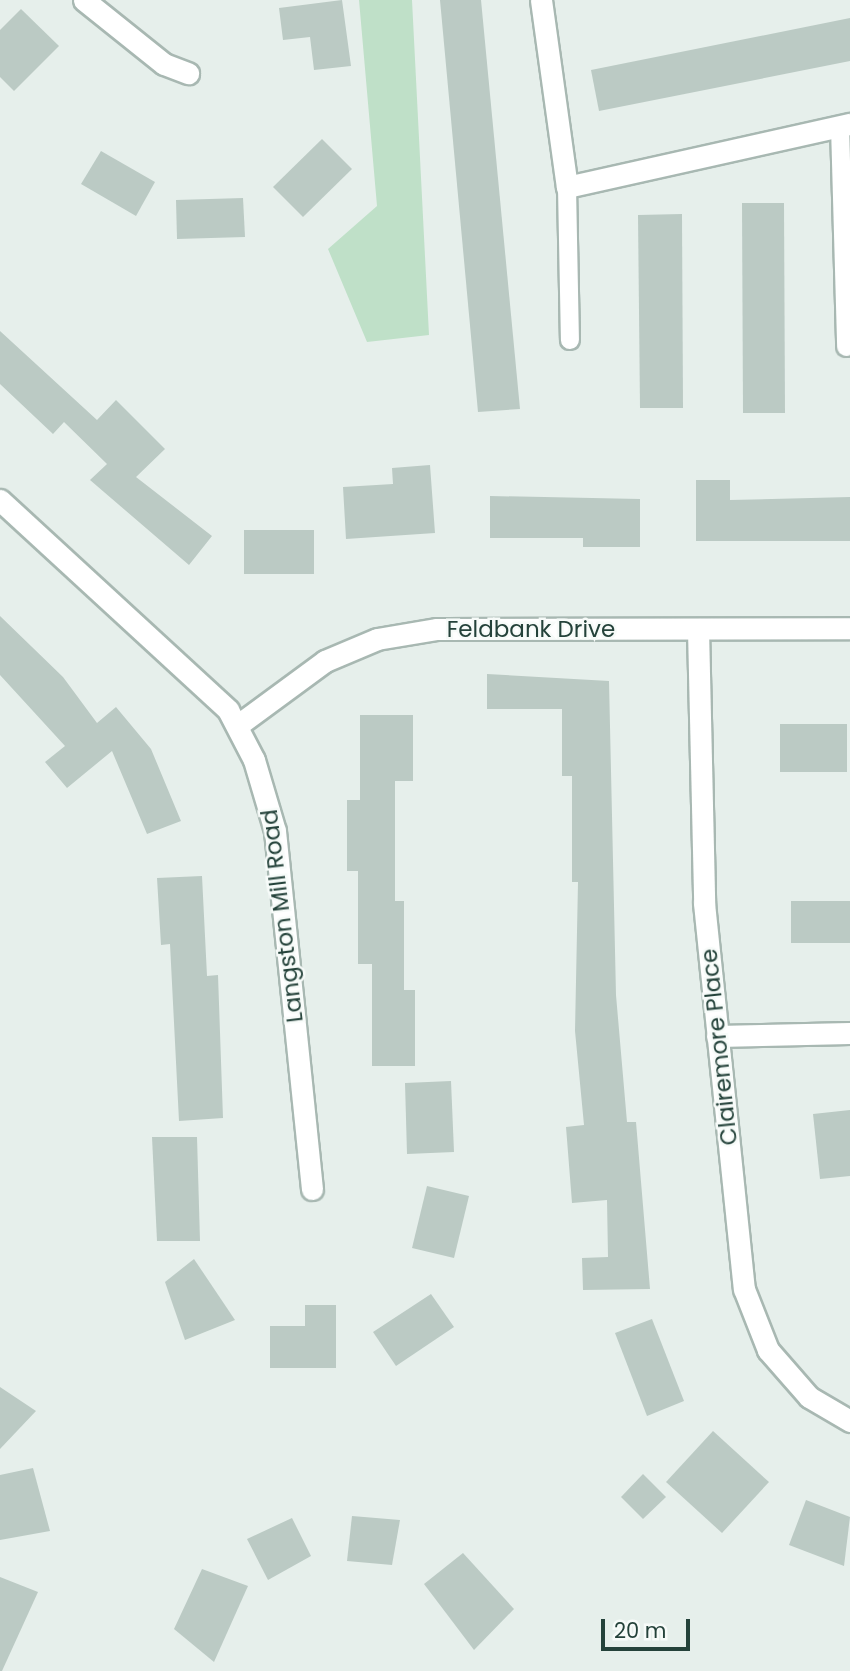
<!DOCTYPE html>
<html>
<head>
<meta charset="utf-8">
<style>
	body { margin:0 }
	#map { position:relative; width:850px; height:1671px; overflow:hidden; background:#e6efeb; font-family:Poppins,sans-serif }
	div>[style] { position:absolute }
	.green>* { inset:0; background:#bfe0c8 }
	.building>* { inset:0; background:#bbcac4 }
	.roads { filter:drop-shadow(2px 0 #a8b8b2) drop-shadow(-2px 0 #a8b8b2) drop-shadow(0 2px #a8b8b2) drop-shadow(0 -2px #a8b8b2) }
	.service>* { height:18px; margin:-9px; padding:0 9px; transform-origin:9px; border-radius:9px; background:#fff }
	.minor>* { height:21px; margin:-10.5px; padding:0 10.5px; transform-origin:10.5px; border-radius:10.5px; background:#fff }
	span { translate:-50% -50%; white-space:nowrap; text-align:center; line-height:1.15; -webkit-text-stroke:5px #f7fbf9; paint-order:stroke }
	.street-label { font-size:23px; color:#24423a }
	.scale { position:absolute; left:601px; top:1619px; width:89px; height:32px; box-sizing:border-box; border:4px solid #24423a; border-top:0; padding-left:9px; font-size:21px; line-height:24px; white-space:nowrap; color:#24423a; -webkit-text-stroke:5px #f7fbf9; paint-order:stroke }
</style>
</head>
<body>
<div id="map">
	<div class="green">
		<div style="clip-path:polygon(359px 0,412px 0,429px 335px,367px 342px,328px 249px,377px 206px)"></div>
	</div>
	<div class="building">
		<div style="clip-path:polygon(342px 0,351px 66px,314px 70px,310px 37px,283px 40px,279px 8px)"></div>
		<div style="clip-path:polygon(440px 0,481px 0,520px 409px,478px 412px)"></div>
		<div style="clip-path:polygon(21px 9px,59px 46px,14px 91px,0 77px,0 30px)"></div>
		<div style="clip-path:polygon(850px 18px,850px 61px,599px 111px,591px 70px)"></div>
		<div style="clip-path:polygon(322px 139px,352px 169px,303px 217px,273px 187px)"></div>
		<div style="clip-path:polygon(101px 151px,155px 182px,136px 216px,81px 184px)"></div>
		<div style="clip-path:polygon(243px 198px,245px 237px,177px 239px,176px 200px)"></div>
		<div style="clip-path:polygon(742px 203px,784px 203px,785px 413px,743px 413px)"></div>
		<div style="clip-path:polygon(682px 214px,683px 408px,640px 408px,638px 215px)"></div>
		<div style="clip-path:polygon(0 331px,97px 420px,116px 400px,165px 449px,136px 477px,212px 536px,189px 565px,90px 480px,107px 464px,64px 422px,53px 434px,0 384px)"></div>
		<div style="clip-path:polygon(430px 465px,435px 533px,346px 539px,343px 487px,393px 484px,392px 468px)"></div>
		<div style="clip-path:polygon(696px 480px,730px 480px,730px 500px,850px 497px,850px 541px,696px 541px)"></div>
		<div style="clip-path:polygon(490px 496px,640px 499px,640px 547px,583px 547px,583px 538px,490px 538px)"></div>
		<div style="clip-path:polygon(244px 530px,314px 530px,314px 574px,244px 574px)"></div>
		<div style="clip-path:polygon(0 616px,63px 677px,97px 723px,116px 707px,151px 749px,181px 821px,147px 834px,112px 751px,67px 788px,45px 762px,65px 746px,0 675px)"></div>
		<div style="clip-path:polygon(487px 674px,609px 681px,616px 995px,627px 1122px,636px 1122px,650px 1289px,583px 1290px,582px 1258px,608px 1257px,607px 1200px,572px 1203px,566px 1127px,584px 1125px,575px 1031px,578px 882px,572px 882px,572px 776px,562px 776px,562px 709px,487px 709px)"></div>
		<div style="clip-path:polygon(360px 715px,413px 715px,413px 781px,395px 781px,395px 901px,404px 901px,404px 990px,415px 990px,415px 1066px,372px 1066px,372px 964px,358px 964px,358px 871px,347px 871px,347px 800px,360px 800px)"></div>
		<div style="clip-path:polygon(780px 724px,847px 724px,847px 772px,780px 772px)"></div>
		<div style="clip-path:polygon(202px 876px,207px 976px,218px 975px,223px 1118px,179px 1121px,170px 944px,161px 945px,157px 878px)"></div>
		<div style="clip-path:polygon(791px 901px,850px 901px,850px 943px,791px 943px)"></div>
		<div style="clip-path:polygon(451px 1081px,454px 1152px,407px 1154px,405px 1083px)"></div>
		<div style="clip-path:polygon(850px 1110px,850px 1176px,820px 1179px,813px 1114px)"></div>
		<div style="clip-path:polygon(152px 1137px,197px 1137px,200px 1241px,157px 1241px)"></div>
		<div style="clip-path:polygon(427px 1186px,469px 1196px,454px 1258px,412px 1248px)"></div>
		<div style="clip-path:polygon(194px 1259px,235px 1320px,185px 1340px,165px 1282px)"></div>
		<div style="clip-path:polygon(431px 1294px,454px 1327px,396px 1366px,373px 1332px)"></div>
		<div style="clip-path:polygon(305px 1305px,336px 1305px,336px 1368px,270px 1368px,270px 1326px,305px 1326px)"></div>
		<div style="clip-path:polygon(652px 1319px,684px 1401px,647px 1416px,615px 1333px)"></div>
		<div style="clip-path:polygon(0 1387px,36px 1411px,0 1449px)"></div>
		<div style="clip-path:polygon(713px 1431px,769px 1482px,722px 1533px,666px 1482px)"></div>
		<div style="clip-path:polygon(33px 1468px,50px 1531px,0 1540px,0 1475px)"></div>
		<div style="clip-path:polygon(643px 1474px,666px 1497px,643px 1519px,621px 1497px)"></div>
		<div style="clip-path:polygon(806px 1500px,850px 1517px,844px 1566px,789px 1545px)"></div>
		<div style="clip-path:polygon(352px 1516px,400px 1520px,392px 1565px,347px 1561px)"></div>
		<div style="clip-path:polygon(292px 1518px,311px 1556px,268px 1580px,247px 1539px)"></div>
		<div style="clip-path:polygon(463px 1553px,514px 1609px,474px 1650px,424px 1584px)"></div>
		<div style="clip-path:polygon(202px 1569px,248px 1586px,214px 1662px,174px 1629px)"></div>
		<div style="clip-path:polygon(0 1577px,38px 1592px,2px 1671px,0 1671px)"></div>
	</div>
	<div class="roads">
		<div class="service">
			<div style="left:840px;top:126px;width:221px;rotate:88.4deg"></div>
			<div style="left:567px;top:187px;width:153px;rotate:88.9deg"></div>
		</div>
		<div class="minor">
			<div style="left:84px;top:0;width:102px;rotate:38.7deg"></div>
			<div style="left:164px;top:64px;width:26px;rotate:21deg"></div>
			<div style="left:541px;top:0;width:189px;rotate:82.1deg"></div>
			<div style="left:567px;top:187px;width:290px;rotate:-12.6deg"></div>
			<div style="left:0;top:500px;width:310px;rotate:42.6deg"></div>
			<div style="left:228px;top:710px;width:56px;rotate:62.5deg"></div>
			<div style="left:254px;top:760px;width:74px;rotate:73.5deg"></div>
			<div style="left:275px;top:831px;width:360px;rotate:84.1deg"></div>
			<div style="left:698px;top:629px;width:274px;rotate:88.7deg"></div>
			<div style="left:704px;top:903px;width:388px;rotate:84.1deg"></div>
			<div style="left:744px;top:1289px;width:66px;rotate:68.5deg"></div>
			<div style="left:768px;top:1350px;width:62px;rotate:48.9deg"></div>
			<div style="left:809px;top:1397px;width:48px;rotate:30.3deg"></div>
			<div style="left:238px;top:725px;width:108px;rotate:-36.3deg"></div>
			<div style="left:325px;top:661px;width:56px;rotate:-22.9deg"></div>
			<div style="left:377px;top:639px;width:61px;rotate:-9.5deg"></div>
			<div style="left:437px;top:629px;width:413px;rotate:-0.1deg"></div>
			<div style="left:717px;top:1036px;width:133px;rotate:-1.3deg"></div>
		</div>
	</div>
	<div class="street-label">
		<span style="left:531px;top:629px">Feldbank Drive</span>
		<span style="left:282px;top:916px;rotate:-97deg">Langston Mill Road</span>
		<span style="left:719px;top:1047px;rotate:-96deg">Clairemore Place</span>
	</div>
	<div class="scale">20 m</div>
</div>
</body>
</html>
